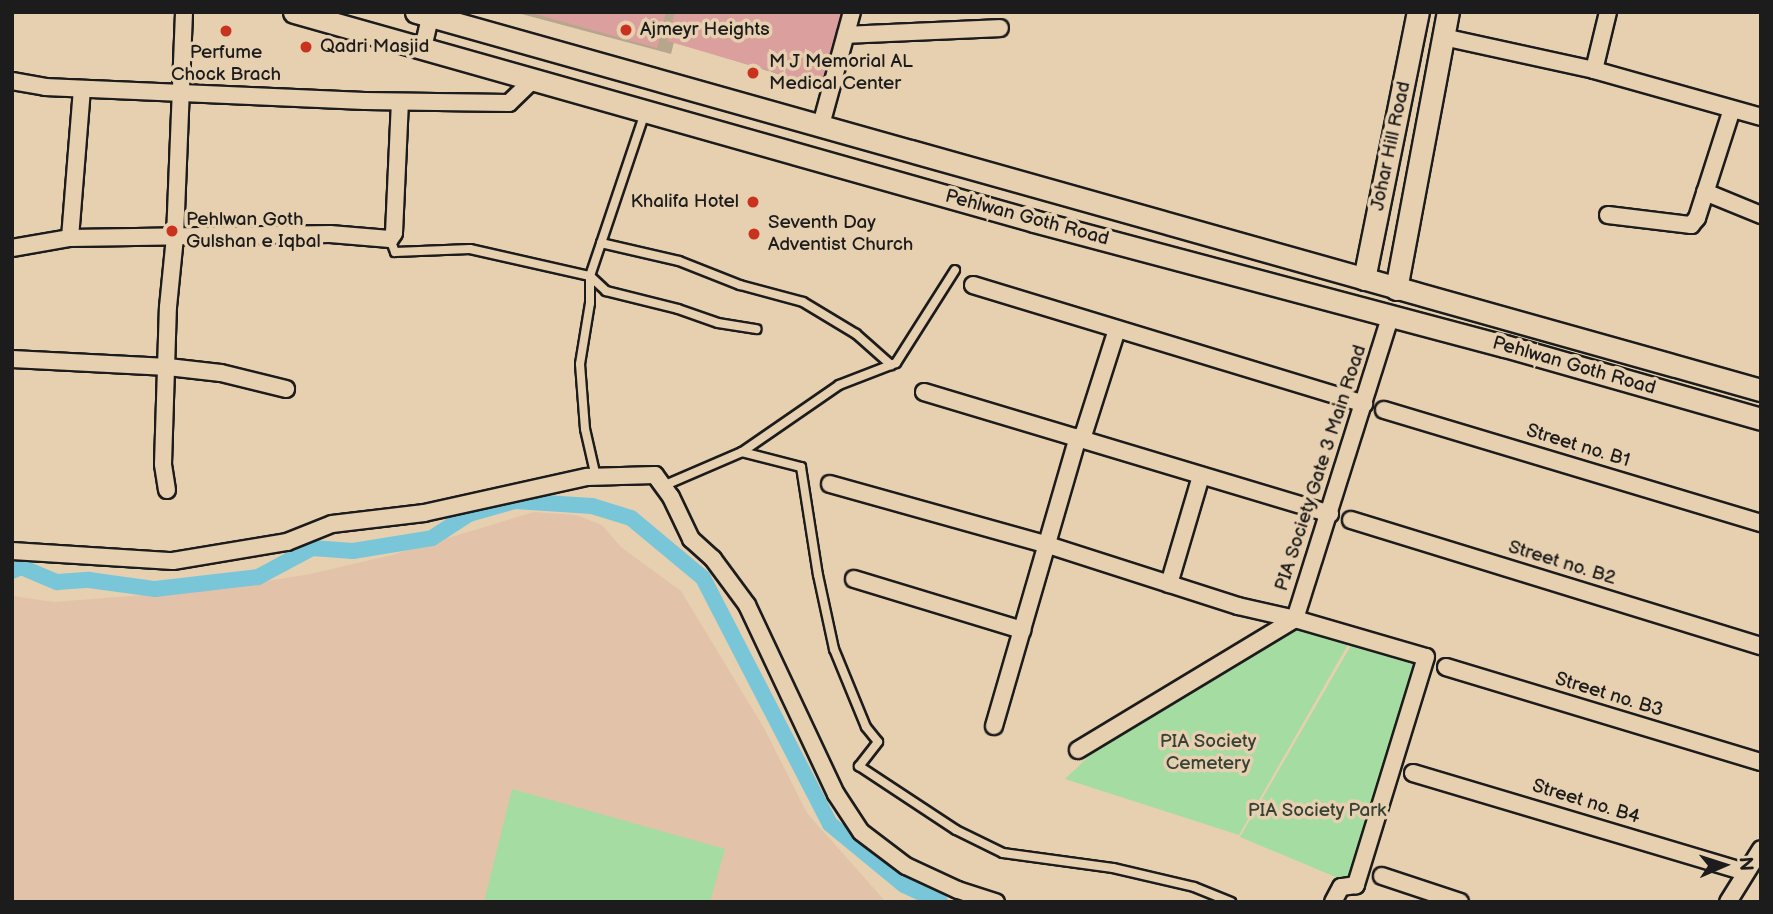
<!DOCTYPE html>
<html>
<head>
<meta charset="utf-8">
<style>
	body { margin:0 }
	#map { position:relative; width:1773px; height:914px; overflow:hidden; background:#e7d0b0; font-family:"Balsamiq Sans",sans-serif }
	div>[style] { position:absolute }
	.built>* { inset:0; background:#e3c2aa }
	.green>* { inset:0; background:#a4dca1 }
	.shadow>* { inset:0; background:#0003 }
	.canal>* { height:16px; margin:-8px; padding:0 8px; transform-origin:8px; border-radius:8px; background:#7ac6d9 }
	.building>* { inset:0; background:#dba09d }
	.roads { filter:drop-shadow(2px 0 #1c1c1c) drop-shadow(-2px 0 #1c1c1c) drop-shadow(0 2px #1c1c1c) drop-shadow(0 -2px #1c1c1c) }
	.lane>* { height:8px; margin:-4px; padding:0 4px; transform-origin:4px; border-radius:4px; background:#e7d0b0 }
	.street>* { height:16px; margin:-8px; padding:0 8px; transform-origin:8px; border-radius:8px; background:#e7d0b0 }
	.secondary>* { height:21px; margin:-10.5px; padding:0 10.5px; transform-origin:10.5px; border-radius:10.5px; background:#e7d0b0 }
	.dots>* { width:19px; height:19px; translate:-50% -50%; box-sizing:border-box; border:4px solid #e7d0b0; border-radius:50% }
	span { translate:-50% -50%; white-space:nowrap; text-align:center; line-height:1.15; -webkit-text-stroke:7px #e7d0b0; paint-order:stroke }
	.poi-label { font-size:19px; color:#1c1c1c }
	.left { translate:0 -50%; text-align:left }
	.right { translate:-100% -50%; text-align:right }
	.street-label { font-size:19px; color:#1c1c1c }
	.park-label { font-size:19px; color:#374237 }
	.frame { position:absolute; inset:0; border:14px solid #1c1c1c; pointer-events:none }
	.north { position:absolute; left:1689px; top:830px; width:70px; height:70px; -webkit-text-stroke:5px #e7d0b0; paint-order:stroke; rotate:87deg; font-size:19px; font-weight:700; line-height:28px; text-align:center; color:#1c1c1c }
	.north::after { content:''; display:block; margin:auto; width:24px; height:32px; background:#1c1c1c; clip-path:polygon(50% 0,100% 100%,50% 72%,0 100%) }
</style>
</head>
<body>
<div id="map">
	<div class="built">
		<div style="clip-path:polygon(534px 512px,576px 515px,602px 525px,621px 547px,681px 591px,764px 728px,807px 813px,886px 902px,12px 902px,12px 596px,54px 602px,218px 589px,310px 574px,392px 555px)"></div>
	</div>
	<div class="green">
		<div style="clip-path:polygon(1296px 619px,1350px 641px,1239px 835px,1065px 779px,1086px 759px,1084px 753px)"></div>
		<div style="clip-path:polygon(1353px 642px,1419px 662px,1350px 883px,1240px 837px)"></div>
		<div style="clip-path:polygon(512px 789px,725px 849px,710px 902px,484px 902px)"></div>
	</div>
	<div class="shadow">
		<div style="clip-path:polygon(514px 12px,859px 12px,836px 92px,674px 42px,671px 54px)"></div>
	</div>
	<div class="canal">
		<div style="left:12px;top:571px;width:10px;rotate:-24deg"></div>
		<div style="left:21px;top:567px;width:39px;rotate:23deg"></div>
		<div style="left:57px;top:582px;width:32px;rotate:-4deg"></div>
		<div style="left:89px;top:580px;width:67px;rotate:7.8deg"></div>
		<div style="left:155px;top:589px;width:104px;rotate:-6.6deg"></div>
		<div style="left:258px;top:577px;width:61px;rotate:-28.2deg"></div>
		<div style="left:312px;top:548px;width:41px;rotate:4.2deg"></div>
		<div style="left:353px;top:551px;width:80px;rotate:-9.3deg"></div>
		<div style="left:432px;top:538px;width:44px;rotate:-33deg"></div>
		<div style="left:469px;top:514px;width:48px;rotate:-15.8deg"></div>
		<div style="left:515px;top:501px;width:77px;rotate:3.7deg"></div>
		<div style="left:592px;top:506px;width:41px;rotate:17.1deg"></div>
		<div style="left:631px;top:518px;width:94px;rotate:39.8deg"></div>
		<div style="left:703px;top:578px;width:277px;rotate:62.7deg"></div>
		<div style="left:830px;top:824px;width:96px;rotate:39.5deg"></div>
		<div style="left:904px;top:885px;width:40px;rotate:25deg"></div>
	</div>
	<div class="building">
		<div style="clip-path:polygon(528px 12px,666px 12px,657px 48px)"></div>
		<div style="clip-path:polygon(675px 12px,843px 12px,822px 86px,667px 41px)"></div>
	</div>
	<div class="roads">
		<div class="lane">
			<div style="left:390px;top:239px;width:14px;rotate:69deg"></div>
			<div style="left:395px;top:252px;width:75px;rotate:-2.3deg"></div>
			<div style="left:470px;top:249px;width:123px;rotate:12.7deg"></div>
			<div style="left:590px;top:276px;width:22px;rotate:43deg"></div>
			<div style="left:606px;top:291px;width:74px;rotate:14deg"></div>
			<div style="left:678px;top:309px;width:42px;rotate:19.3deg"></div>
			<div style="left:718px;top:323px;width:39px;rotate:9deg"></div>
			<div style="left:601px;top:243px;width:80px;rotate:13deg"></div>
			<div style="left:679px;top:261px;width:66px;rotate:21.5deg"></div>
			<div style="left:740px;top:285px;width:65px;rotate:15.1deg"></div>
			<div style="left:803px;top:302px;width:62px;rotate:31.1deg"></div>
			<div style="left:856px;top:334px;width:47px;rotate:41.5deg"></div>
			<div style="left:742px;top:452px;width:61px;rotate:14.3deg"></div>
			<div style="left:801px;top:467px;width:109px;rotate:81.1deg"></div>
			<div style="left:818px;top:575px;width:76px;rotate:77.8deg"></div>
			<div style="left:834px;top:649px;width:84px;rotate:67.7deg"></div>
			<div style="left:866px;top:727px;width:19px;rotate:51deg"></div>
			<div style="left:878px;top:742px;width:31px;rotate:128deg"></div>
			<div style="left:859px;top:766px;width:116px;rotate:33.4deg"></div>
			<div style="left:956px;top:830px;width:52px;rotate:26.1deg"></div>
			<div style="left:1003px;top:853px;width:111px;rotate:7.8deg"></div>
			<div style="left:1113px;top:868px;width:83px;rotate:13.2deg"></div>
			<div style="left:1194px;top:887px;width:40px;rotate:22deg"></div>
			<div style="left:596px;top:477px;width:49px;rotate:-102.9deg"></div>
			<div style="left:585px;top:429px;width:65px;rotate:-94.4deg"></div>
			<div style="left:580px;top:364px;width:62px;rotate:-80.7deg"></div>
			<div style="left:590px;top:303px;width:27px;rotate:-90deg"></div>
			<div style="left:590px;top:276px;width:172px;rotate:-71.4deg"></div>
			<div style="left:663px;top:486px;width:86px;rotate:-23.3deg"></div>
			<div style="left:742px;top:452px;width:118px;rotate:-34.6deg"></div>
			<div style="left:839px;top:385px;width:61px;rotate:-21.1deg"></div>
			<div style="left:896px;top:363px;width:110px;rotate:-57.6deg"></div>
		</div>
		<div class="street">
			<div style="left:846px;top:35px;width:154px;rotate:-2.6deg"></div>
			<div style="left:1443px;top:37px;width:155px;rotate:12.3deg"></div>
			<div style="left:1594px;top:70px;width:173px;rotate:15.7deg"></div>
			<div style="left:423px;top:48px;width:37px;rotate:-77deg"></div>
			<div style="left:1594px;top:70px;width:60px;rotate:-76.4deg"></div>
			<div style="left:12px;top:81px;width:34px;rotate:10deg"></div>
			<div style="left:45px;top:87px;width:320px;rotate:2.5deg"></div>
			<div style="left:365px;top:101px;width:144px;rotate:0.8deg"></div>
			<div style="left:509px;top:103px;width:32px;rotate:-44deg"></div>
			<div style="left:821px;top:125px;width:117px;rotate:-74.7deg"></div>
			<div style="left:1705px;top:192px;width:61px;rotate:22.3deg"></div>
			<div style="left:1608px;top:215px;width:84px;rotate:6.9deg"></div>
			<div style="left:1691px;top:225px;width:9px;rotate:-49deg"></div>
			<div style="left:1697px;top:218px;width:114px;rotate:-72.2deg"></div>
			<div style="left:70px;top:238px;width:149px;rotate:-85.4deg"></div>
			<div style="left:12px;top:248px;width:59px;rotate:-9.8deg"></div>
			<div style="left:70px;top:238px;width:260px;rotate:-0.9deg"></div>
			<div style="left:330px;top:234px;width:60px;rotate:4.8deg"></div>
			<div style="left:390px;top:239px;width:7px;rotate:-56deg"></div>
			<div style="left:394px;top:233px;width:131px;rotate:-87.4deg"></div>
			<div style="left:973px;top:285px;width:409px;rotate:16.9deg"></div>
			<div style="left:12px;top:359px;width:156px;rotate:2.9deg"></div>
			<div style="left:168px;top:367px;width:53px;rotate:6.5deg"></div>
			<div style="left:221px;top:373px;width:67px;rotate:13.8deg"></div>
			<div style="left:924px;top:392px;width:424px;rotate:16.7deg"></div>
			<div style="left:1384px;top:410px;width:394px;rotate:16.7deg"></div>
			<div style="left:1082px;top:439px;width:115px;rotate:-72.3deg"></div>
			<div style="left:830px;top:484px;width:226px;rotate:15.6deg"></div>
			<div style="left:1048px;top:545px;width:200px;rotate:17.8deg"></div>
			<div style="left:1238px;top:606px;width:58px;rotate:12.8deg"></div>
			<div style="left:1295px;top:619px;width:136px;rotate:16.2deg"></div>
			<div style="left:1426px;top:657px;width:239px;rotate:107.1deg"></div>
			<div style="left:1356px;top:885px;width:15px;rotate:172deg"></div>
			<div style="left:1341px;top:887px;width:17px;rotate:118deg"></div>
			<div style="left:167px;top:490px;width:26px;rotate:-99deg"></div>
			<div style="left:163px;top:464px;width:157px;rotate:-88.2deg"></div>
			<div style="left:168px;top:307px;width:70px;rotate:-84.3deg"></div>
			<div style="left:175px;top:237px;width:225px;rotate:-87.7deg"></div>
			<div style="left:1351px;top:520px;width:429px;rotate:17.1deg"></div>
			<div style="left:12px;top:551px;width:161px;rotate:3.6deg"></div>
			<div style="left:173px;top:561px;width:116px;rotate:-9.5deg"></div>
			<div style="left:287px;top:542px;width:48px;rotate:-21.8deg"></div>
			<div style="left:332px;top:524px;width:93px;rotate:-6.8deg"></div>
			<div style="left:424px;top:513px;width:167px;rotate:-12.5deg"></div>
			<div style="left:587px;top:477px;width:68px;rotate:-1.7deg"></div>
			<div style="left:655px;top:475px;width:27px;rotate:54deg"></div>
			<div style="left:671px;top:497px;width:47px;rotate:64.5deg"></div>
			<div style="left:691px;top:539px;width:30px;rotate:42deg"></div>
			<div style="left:713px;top:559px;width:57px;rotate:53.5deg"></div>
			<div style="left:747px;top:605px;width:209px;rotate:64.8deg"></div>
			<div style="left:836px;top:794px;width:45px;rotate:56.7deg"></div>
			<div style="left:861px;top:832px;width:56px;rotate:37.1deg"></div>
			<div style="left:906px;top:866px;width:57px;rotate:24.8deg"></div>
			<div style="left:958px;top:890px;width:40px;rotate:18deg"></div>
			<div style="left:854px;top:579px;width:176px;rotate:16.9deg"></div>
			<div style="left:1169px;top:584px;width:113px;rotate:-73.5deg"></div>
			<div style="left:1295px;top:619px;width:316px;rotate:-72.5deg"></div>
			<div style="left:1446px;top:667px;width:329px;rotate:16.8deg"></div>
			<div style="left:994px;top:726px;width:301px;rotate:-73.8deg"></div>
			<div style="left:1078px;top:750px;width:253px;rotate:-31.1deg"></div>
			<div style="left:1413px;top:773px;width:347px;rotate:16.6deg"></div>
			<div style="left:1382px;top:876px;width:82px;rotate:18.4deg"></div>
			<div style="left:1728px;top:902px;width:62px;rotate:-58.1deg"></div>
		</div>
		<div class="secondary">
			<div style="left:294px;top:12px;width:769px;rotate:15.77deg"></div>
			<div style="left:1034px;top:221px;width:487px;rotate:14.9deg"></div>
			<div style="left:1505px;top:346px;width:266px;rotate:15.9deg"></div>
			<div style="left:416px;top:12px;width:1397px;rotate:15.7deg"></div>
			<div style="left:1364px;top:279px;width:272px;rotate:-78.6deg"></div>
			<div style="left:1396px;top:289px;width:282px;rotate:-79.4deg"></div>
		</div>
	</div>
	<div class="dots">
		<div style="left:626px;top:30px;background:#c8321e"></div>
		<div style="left:226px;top:31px;background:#c8321e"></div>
		<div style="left:306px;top:47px;background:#c8321e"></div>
		<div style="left:753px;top:73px;background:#c8321e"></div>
		<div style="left:753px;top:202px;background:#c8321e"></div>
		<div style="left:172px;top:231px;background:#c8321e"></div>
		<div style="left:754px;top:234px;background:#c8321e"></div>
	</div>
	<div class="poi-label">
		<span class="left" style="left:640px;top:30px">Ajmeyr Heights</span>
		<span class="left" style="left:320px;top:47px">Qadri Masjid</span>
		<span style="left:226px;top:64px">Perfume<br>Chock Brach</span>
		<span class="left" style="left:769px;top:73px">M J Memorial AL<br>Medical Center</span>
		<span class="right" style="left:739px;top:202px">Khalifa Hotel</span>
		<span class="left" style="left:186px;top:231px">Pehlwan Goth<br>Gulshan e Iqbal</span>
		<span class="left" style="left:768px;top:234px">Seventh Day<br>Adventist Church</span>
	</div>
	<div class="street-label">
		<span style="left:1391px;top:146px;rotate:-78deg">Johar Hill Road</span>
		<span style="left:1027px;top:218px;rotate:15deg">Pehlwan Goth Road</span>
		<span style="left:1574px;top:366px;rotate:16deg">Pehlwan Goth Road</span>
		<span style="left:1578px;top:446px;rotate:17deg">Street no. B1</span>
		<span style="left:1321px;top:468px;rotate:-72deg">PIA Society Gate 3 Main Road</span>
		<span style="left:1562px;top:563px;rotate:17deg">Street no. B2</span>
		<span style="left:1609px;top:695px;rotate:17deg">Street no. B3</span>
		<span style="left:1586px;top:802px;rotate:17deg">Street no. B4</span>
	</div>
	<div class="park-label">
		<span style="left:1208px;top:753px">PIA Society<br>Cemetery</span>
		<span style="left:1317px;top:811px">PIA Society Park</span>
	</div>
	<div class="frame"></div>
	<div class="north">N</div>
</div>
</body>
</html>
